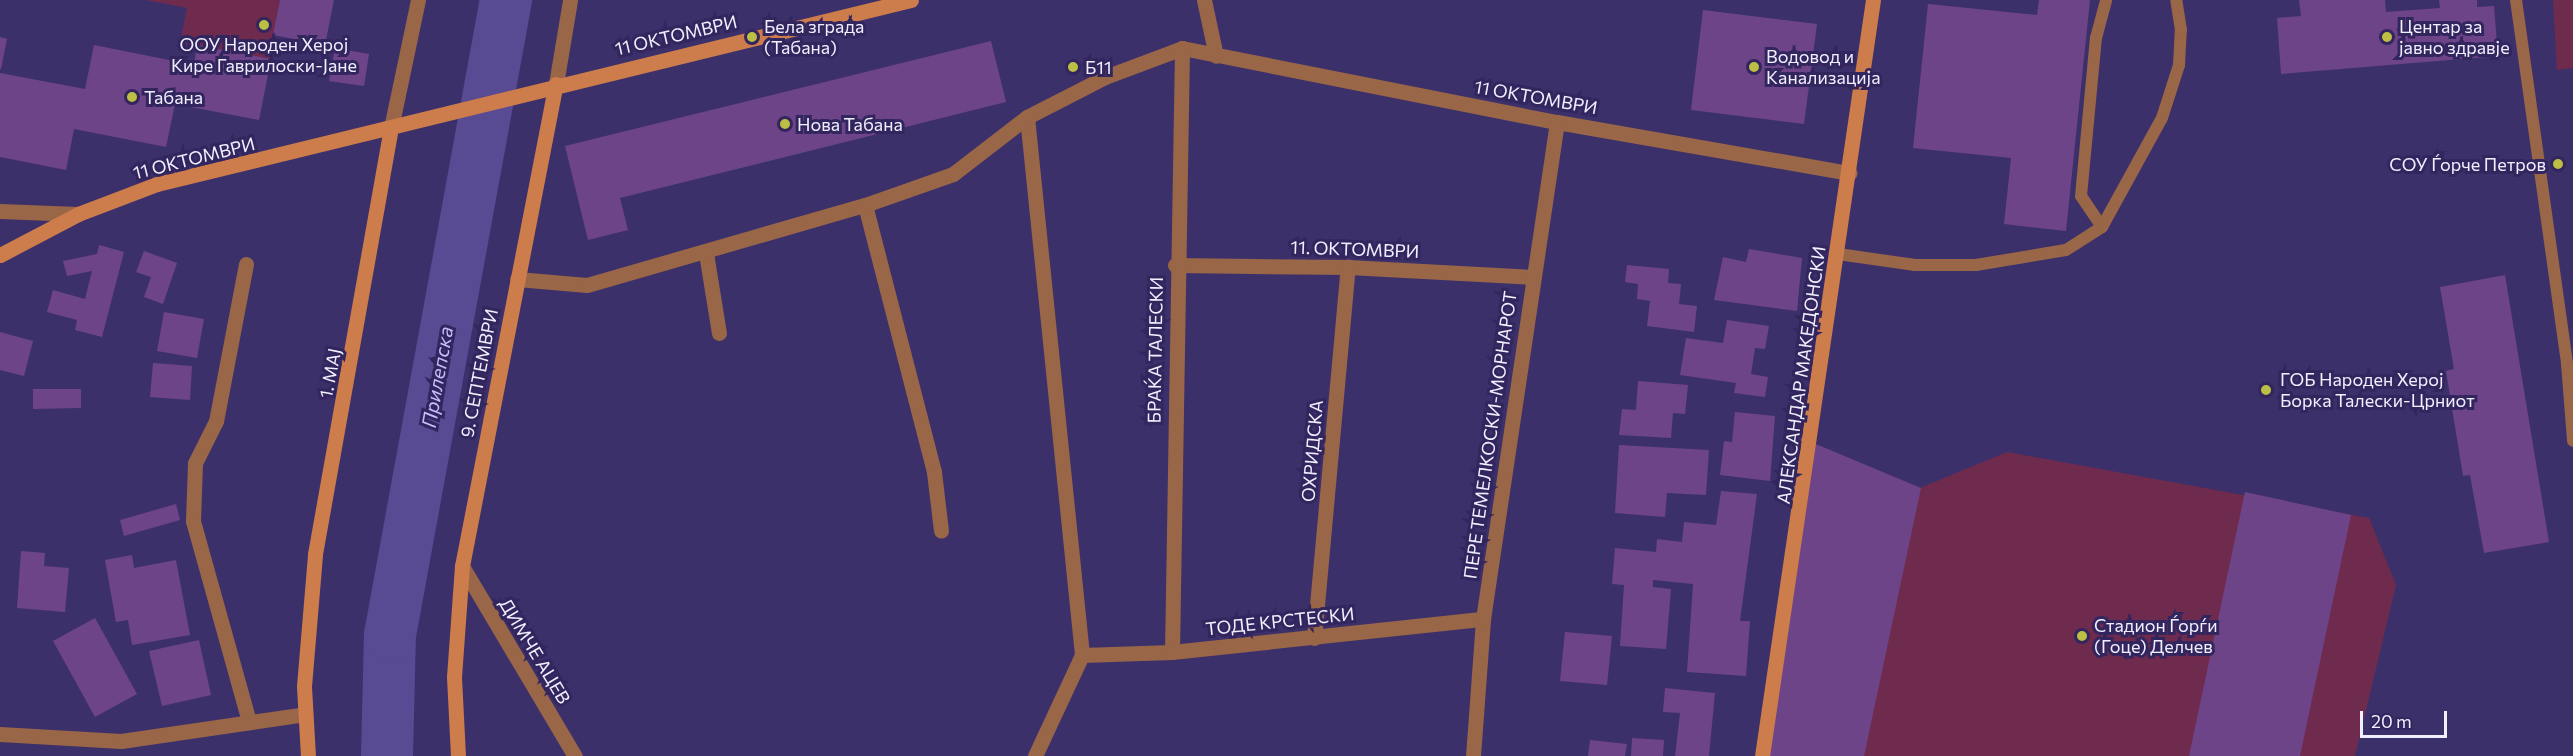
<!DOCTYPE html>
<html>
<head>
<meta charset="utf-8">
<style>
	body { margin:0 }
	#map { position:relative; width:2573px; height:756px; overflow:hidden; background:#3c306a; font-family:Commissioner,sans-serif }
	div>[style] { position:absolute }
	.green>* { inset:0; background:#6f2b4e }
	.river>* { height:52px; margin:-26px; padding:0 26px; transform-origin:26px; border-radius:26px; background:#594a94 }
	.building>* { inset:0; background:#6e4489 }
	.lane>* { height:12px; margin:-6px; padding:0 6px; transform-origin:6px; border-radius:6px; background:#996648 }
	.street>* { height:15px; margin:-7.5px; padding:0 7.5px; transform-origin:7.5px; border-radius:7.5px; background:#996648 }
	.secondary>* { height:15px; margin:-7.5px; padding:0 7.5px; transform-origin:7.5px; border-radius:7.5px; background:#cd7c4b }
	.dots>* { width:16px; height:16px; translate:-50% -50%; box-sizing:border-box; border:3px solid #33255e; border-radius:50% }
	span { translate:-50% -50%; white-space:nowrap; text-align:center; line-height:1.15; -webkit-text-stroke:6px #33255e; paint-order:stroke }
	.poi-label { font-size:18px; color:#f0effd }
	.left { translate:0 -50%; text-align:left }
	.right { translate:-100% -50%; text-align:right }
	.street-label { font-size:18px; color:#f0effd }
	.water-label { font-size:20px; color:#c5bdfc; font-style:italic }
	.scale { position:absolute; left:2360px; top:711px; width:87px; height:27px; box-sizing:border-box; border:3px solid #f0effd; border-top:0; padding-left:8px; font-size:18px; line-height:21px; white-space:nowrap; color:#f0effd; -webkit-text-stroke:4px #33255e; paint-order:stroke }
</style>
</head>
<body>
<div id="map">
	<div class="green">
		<div style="clip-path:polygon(146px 0,280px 0,271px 59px,180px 43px,187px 8px)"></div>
		<div style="clip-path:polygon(2553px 0,2573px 0,2573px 68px,2557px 70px)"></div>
		<div style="clip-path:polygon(2007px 452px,2369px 518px,2396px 585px,2355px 756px,1762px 756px,1920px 488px)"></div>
	</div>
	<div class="river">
		<div style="left:387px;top:756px;width:121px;rotate:-88.6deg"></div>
		<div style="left:390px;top:635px;width:646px;rotate:-79.65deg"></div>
	</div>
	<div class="building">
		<div style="clip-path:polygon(280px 0,334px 0,325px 45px,273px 35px)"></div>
		<div style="clip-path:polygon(2039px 0,2090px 0,2066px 231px,2004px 224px,2011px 158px,1913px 148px,1928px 4px,2037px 15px)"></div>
		<div style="clip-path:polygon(2299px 0,2385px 0,2386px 12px,2440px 8px,2439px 0,2477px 0,2477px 7px,2494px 6px,2498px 56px,2281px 74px,2277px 18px,2301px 16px)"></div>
		<div style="clip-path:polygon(1703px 10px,1817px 24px,1804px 124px,1691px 110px)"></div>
		<div style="clip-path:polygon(0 37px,7px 39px,1px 69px,0 69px)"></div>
		<div style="clip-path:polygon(991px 41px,1006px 102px,620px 198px,628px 230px,588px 240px,565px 146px)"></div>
		<div style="clip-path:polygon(94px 45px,194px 65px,197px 45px,271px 59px,259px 120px,175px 104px,166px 147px,74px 129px,66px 170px,0 157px,0 73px,85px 89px)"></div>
		<div style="clip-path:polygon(335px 48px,369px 54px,364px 86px,329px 81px)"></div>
		<div style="clip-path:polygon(99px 245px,124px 252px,102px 337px,75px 330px,77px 320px,47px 312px,53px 290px,85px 299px,92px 271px,67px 276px,63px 261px,97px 254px)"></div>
		<div style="clip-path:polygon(1749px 249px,1802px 258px,1797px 311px,1714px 300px,1723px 257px,1746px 262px)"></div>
		<div style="clip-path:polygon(144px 251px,177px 263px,163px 304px,144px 297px,151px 277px,136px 272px)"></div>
		<div style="clip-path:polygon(1627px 265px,1669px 269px,1668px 283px,1681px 284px,1679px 304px,1697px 306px,1694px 332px,1647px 326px,1650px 301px,1637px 299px,1638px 284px,1625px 282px)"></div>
		<div style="clip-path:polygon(2505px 275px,2549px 542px,2484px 553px,2470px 475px,2463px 476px,2446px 371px,2454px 369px,2440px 287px)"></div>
		<div style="clip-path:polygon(164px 312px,204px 319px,197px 358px,157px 351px)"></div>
		<div style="clip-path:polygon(1727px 320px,1769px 326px,1765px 349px,1755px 348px,1751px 374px,1768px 377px,1765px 397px,1734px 393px,1736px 383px,1680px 375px,1686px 338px,1723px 343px)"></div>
		<div style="clip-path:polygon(0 332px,33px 341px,24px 376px,0 370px)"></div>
		<div style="clip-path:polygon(153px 363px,192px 366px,190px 400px,150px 397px)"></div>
		<div style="clip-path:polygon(1638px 381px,1688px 385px,1685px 414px,1673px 413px,1671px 438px,1619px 435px,1622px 409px,1636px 410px)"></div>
		<div style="clip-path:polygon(33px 389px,81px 389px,81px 408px,33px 409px)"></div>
		<div style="clip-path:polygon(1735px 412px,1775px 416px,1770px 481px,1720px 475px,1724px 441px,1732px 442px)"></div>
		<div style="clip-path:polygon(1811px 442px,1921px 488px,1864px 756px,1762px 756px)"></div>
		<div style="clip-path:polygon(1619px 445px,1709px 450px,1706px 495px,1667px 493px,1665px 517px,1615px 513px)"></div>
		<div style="clip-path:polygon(1721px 491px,1757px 494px,1740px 621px,1750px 621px,1746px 676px,1687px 672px,1693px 584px,1653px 580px,1653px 587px,1671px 589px,1666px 649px,1620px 646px,1624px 585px,1612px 584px,1615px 548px,1656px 552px,1657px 539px,1682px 542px,1684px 522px,1716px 525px)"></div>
		<div style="clip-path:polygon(2245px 492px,2351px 515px,2300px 756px,2189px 756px)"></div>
		<div style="clip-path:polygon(176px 504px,180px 520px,124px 536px,120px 520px)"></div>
		<div style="clip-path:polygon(21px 551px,45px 553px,44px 566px,69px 568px,65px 612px,17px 608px)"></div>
		<div style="clip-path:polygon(132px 555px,134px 568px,176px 560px,190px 635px,132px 645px,128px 620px,116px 622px,105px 560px)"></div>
		<div style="clip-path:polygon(95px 618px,137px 694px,95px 717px,53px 641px)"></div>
		<div style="clip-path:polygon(1565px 632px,1612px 636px,1607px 685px,1560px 681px)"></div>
		<div style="clip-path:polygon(199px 640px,211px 695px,162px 706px,149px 651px)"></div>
		<div style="clip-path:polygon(1665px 688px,1715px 693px,1709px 756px,1675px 756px,1680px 713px,1663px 712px)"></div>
		<div style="clip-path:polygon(1632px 738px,1664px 740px,1663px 756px,1631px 756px)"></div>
		<div style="clip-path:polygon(1590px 740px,1627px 744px,1625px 756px,1588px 756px)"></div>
	</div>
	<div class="lane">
		<div style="left:2516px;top:0;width:368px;rotate:82deg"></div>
		<div style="left:2567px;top:364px;width:77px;rotate:85.5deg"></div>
		<div style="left:2102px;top:227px;width:37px;rotate:-124deg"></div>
		<div style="left:2081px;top:196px;width:159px;rotate:-84.6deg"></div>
		<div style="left:2096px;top:38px;width:39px;rotate:-75deg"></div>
		<div style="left:1838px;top:254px;width:78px;rotate:8.1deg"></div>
		<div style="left:1915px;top:265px;width:61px"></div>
		<div style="left:1976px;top:265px;width:91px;rotate:-9.5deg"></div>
		<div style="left:2066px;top:250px;width:43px;rotate:-32.6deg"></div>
		<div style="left:2102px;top:227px;width:124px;rotate:-61.2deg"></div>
		<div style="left:2162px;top:118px;width:56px;rotate:-72.2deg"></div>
		<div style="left:2179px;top:65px;width:35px;rotate:-87deg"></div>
		<div style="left:2181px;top:30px;width:30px;rotate:-99deg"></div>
	</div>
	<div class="street">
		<div style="left:1204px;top:0;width:57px;rotate:77.9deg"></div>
		<div style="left:556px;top:84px;width:85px;rotate:-80.5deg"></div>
		<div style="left:1027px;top:117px;width:541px;rotate:84.16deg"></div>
		<div style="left:1082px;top:655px;width:111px;rotate:115deg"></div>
		<div style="left:391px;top:128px;width:131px;rotate:-78.1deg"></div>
		<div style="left:865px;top:205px;width:276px;rotate:75.5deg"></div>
		<div style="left:934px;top:472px;width:59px;rotate:83.2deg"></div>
		<div style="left:0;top:211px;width:78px;rotate:2.2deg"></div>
		<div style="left:706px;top:253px;width:81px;rotate:80.8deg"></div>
		<div style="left:246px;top:264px;width:160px;rotate:100.8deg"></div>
		<div style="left:216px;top:421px;width:47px;rotate:116.6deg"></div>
		<div style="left:195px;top:463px;width:58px;rotate:92deg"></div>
		<div style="left:193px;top:521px;width:209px;rotate:74.4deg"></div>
		<div style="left:1175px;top:265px;width:173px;rotate:0.7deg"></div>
		<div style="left:1348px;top:267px;width:185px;rotate:3.1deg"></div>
		<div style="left:517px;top:279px;width:70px;rotate:4.9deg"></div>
		<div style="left:587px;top:285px;width:289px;rotate:-16.1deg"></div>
		<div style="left:865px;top:205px;width:93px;rotate:-19.4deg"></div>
		<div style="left:953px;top:174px;width:93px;rotate:-37.6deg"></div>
		<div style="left:1027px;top:117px;width:88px;rotate:-27.1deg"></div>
		<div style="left:1105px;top:77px;width:82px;rotate:-20.6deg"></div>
		<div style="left:1182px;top:48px;width:382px;rotate:11.2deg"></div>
		<div style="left:1557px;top:122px;width:297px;rotate:9.9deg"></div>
		<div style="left:462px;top:566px;width:221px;rotate:59.3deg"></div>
		<div style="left:1314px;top:638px;width:373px;rotate:-84.8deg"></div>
		<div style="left:1172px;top:652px;width:604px;rotate:-89.05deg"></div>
		<div style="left:1082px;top:655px;width:90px;rotate:-1.9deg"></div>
		<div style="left:1172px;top:652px;width:313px;rotate:-6.1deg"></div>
		<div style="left:0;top:734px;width:121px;rotate:3.3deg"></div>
		<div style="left:121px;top:741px;width:186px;rotate:-8.3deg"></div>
		<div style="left:1473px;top:756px;width:137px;rotate:-85.8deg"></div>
		<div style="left:1483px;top:619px;width:502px;rotate:-81.53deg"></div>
	</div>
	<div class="secondary">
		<div style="left:0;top:255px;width:88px;rotate:-27.7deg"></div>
		<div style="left:78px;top:214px;width:85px;rotate:-20.8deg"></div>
		<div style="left:157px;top:184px;width:776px;rotate:-13.71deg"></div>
		<div style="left:308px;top:756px;width:70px;rotate:-93.3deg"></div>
		<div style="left:304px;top:686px;width:132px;rotate:-85.2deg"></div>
		<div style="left:315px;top:554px;width:433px;rotate:-79.9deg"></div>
		<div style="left:458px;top:756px;width:79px;rotate:-92.9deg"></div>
		<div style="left:454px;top:677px;width:111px;rotate:-85.9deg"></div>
		<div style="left:462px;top:566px;width:491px;rotate:-79deg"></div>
		<div style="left:1762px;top:756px;width:764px;rotate:-81.65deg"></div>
	</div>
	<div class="dots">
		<div style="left:264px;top:25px;background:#bcbf43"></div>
		<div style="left:752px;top:37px;background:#bcbf43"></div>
		<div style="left:2387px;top:37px;background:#bcbf43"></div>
		<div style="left:1073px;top:67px;background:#bcbf43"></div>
		<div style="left:1754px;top:67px;background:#bcbf43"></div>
		<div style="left:132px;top:97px;background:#bcbf43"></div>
		<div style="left:785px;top:124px;background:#bcbf43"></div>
		<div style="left:2558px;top:164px;background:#bcbf43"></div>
		<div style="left:2266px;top:390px;background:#bcbf43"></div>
		<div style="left:2082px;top:636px;background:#bcbf43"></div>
	</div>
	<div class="poi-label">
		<span class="left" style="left:764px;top:37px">Бела зграда<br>(Табана)</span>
		<span class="left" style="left:2399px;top:37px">Центар за<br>јавно здравје</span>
		<span style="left:264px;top:55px">ООУ Народен Херој<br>Кире Гаврилоски-Јане</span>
		<span class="left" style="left:1766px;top:67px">Водовод и<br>Канализација</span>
		<span class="left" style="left:1085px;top:67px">Б11</span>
		<span class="left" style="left:144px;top:97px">Табана</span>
		<span class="left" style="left:797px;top:124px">Нова Табана</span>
		<span class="right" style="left:2546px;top:164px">СОУ Ѓорче Петров</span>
		<span class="left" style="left:2280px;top:390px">ГОБ Народен Херој<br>Борка Талески-Црниот</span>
		<span class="left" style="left:2094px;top:636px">Стадион Ѓорѓи<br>(Гоце) Делчев</span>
	</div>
	<div class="street-label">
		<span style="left:676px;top:35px;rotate:-13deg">11 ОКТОМВРИ</span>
		<span style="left:1536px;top:97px;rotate:10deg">11 ОКТОМВРИ</span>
		<span style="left:194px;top:158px;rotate:-14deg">11 ОКТОМВРИ</span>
		<span style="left:1355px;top:249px;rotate:2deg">11. ОКТОМВРИ</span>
		<span style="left:1155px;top:350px;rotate:-89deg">БРАЌА ТАЛЕСКИ</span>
		<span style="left:330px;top:373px;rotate:-79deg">1. МАЈ</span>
		<span style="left:479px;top:373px;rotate:-79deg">9. СЕПТЕМВРИ</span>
		<span style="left:1801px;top:375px;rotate:-82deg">АЛЕКСАНДАР МАКЕДОНСКИ</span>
		<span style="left:1490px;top:435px;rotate:-82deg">ПЕРЕ ТЕМЕЛКОСКИ-МОРНАРОТ</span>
		<span style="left:1312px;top:451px;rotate:-85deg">ОХРИДСКА</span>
		<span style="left:1280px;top:621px;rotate:-6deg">ТОДЕ КРСТЕСКИ</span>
		<span style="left:535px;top:651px;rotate:59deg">ДИМЧЕ АЦЕВ</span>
	</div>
	<div class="water-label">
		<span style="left:437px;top:377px;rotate:-80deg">Прилепска</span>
	</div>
	<div class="scale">20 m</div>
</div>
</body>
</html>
